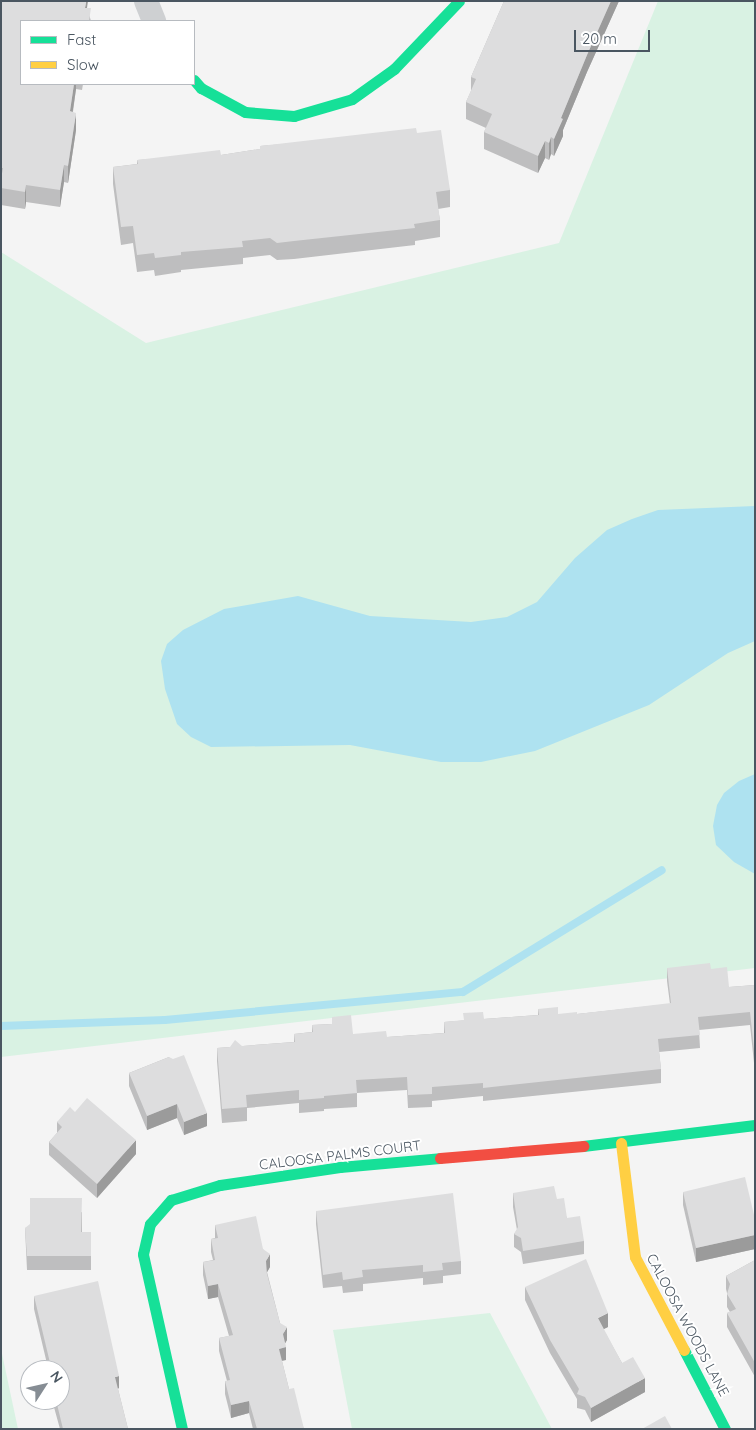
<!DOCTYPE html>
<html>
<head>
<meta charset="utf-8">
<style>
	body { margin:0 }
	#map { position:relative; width:756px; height:1430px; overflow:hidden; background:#f4f4f4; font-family:Quicksand,sans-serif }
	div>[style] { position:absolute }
	.green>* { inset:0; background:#d9f2e3 }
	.water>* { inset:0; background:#aee2f0 }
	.stream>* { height:8px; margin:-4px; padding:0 4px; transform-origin:4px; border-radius:4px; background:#aee2f0 }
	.street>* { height:24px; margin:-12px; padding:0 12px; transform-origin:12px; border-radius:12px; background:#ced0d2 }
	.fast>* { height:11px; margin:-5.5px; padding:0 5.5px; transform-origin:5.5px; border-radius:5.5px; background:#16e098 }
	.slow>* { height:11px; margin:-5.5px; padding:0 5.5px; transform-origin:5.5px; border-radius:5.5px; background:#ffcf43 }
	.jam>* { height:11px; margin:-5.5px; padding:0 5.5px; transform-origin:5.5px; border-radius:5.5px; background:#f24e42 }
	.wall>* { inset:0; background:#bebebf }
	.shaded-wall>* { inset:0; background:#9b9b9b }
	.building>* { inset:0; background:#ddddde }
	span { translate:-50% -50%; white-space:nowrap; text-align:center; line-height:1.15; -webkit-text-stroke:4px #fff; paint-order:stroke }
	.street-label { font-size:14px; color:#4a5661 }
	.frame { position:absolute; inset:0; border:2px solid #4a5661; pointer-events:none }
	.legend { position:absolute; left:20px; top:20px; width:175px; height:65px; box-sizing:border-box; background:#fff; border:1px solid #b7bbc0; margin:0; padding:6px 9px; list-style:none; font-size:15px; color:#4a5661 }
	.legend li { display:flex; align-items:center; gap:10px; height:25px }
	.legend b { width:25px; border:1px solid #b7bbc0 }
	.north { position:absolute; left:20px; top:1360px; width:50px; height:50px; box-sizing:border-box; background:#fff; border:1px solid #b7bbc0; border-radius:50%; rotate:55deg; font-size:14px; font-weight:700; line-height:20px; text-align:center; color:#4a5661 }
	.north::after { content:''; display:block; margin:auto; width:18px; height:22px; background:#868d94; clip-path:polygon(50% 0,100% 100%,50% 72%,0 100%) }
	.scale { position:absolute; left:574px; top:30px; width:76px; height:22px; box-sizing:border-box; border:2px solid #4a5661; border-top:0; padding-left:6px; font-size:15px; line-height:18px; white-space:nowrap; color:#4a5661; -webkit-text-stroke:4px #fff; paint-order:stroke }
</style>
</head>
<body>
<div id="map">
	<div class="green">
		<div style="clip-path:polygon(658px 1px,755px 1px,755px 968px,1px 1057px,1px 252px,146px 343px,559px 243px)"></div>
		<div style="clip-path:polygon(490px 1313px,552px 1429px,352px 1429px,333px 1330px)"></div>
		<div style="clip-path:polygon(1px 1349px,18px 1429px,1px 1429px)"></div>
	</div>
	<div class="water">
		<div style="clip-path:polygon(755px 506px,755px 641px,728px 653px,649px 705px,535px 751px,481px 762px,441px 762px,350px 745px,211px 747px,191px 737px,177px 724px,165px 689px,161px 661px,167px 644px,183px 630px,224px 609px,298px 596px,370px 616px,471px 622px,507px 617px,537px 602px,575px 558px,607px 530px,632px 519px,658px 510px)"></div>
		<div style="clip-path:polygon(755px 774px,755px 874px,734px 862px,716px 845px,713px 826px,717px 805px,724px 793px,739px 781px)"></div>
	</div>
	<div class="stream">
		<div style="left:1px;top:1026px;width:164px;rotate:-2.1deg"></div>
		<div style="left:165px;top:1020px;width:299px;rotate:-5.4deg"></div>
		<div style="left:463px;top:992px;width:233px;rotate:-31.5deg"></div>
	</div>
	<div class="street">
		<div style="left:146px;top:1px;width:22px;rotate:68deg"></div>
	</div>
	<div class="fast">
		<div style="left:194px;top:80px;width:11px;rotate:49deg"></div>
		<div style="left:201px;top:88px;width:50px;rotate:28.6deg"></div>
		<div style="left:245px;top:112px;width:49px;rotate:4.7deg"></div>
		<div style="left:294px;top:116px;width:60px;rotate:-16.3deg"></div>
		<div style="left:352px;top:99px;width:52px;rotate:-35.5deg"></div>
		<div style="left:394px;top:69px;width:94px;rotate:-46.3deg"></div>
		<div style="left:583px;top:1146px;width:173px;rotate:-7deg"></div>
		<div style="left:684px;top:1350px;width:89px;rotate:62.6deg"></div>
		<div style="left:182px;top:1429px;width:179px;rotate:-102.6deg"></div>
		<div style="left:143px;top:1254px;width:31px;rotate:-77deg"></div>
		<div style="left:150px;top:1224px;width:32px;rotate:-49deg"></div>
		<div style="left:171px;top:1200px;width:51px;rotate:-17deg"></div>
		<div style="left:220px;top:1185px;width:121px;rotate:-8.5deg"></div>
		<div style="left:340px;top:1167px;width:100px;rotate:-5.1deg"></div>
	</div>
	<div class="slow">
		<div style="left:621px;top:1143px;width:115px;rotate:83deg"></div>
		<div style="left:635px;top:1257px;width:105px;rotate:62.2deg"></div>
	</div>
	<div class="jam">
		<div style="left:440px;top:1158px;width:144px;rotate:-4.8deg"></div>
	</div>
	<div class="wall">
		<div style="clip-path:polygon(1px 1px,87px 8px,91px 21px,21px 84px,83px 84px,82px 90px,76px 89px,73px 112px,76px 130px,68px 183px,64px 182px,60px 207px,26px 202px,25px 209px,1px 205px)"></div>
		<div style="clip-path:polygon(504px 1px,619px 1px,587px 72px,563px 130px,563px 136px,554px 156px,551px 154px,549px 160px,545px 158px,538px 173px,484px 149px,484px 132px,486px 128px,466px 119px,466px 102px,471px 91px,471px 77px)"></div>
		<div style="clip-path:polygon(417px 133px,450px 190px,450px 207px,438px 209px,440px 220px,440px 237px,415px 241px,415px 245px,294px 259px,277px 260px,270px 255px,243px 258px,243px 264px,181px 270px,181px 272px,155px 276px,154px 270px,137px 272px,133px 243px,121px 245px,113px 184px,113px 167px,137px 164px,137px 160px,221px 155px,260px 149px,260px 146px)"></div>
		<div style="clip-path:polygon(667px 968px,711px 969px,729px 987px,755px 985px,755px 1062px,754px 1063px,750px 1025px,699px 1030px,700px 1048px,659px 1052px,661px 1069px,661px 1083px,483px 1101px,483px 1096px,432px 1101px,432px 1107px,408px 1108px,407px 1090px,357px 1093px,357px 1107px,324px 1109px,324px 1111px,299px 1113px,299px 1103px,247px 1108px,247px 1121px,222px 1123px,217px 1061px,217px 1048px,294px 1042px,294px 1034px,312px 1032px,312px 1025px,332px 1024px,332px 1017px,353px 1034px,387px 1037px,444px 1033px,444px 1022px,538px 1015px,538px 1009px,558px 1014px,577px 1014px,670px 1004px,667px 981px)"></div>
		<div style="clip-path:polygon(169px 1057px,207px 1126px,184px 1135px,177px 1118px,147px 1130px,129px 1086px,129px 1073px)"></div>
		<div style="clip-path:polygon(75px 1112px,136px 1154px,97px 1198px,49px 1155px,49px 1142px,57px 1133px,57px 1122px)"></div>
		<div style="clip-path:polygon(683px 1192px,755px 1219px,755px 1249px,696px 1262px,683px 1205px)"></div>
		<div style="clip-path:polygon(513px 1193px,557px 1199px,567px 1218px,584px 1241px,584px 1254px,523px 1264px,521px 1252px,514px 1247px,514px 1234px,517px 1230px,513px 1207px)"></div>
		<div style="clip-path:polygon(316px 1211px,461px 1261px,461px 1274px,443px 1276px,443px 1283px,423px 1285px,423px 1278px,363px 1284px,363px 1291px,343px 1293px,342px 1286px,323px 1288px,316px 1224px)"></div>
		<div style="clip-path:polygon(82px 1212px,82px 1232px,91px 1232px,91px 1270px,27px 1270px,25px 1228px)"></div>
		<div style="clip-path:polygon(215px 1225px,263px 1249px,270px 1267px,267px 1272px,280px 1323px,287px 1340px,285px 1343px,286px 1360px,282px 1361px,289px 1389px,304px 1429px,253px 1429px,249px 1413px,231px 1418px,225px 1394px,225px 1381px,227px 1381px,219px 1351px,219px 1338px,229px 1336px,218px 1297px,208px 1299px,203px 1275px,203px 1262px,213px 1260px,211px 1252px,211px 1239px,215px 1238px)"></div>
		<div style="clip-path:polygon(755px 1260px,755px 1377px,727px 1327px,727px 1313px,730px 1312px,727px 1307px,727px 1293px,726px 1289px,726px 1276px)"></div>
		<div style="clip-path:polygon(525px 1287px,608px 1327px,603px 1329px,622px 1363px,645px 1392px,591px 1422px,585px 1410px,577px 1408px,577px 1399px,550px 1353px,525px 1300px)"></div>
		<div style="clip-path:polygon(34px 1296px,119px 1388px,118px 1389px,128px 1429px,60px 1429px,52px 1400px,60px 1400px,60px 1370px,47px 1370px,47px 1368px,48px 1368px,34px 1309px)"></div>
	</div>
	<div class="shaded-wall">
		<div style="clip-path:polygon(86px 1px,88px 1px,85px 21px,85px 8px)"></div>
		<div style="clip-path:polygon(611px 1px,619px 1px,587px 72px,563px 130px,563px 136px,554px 156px,554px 139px,561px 118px,587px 55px)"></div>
		<div style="clip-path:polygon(74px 84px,76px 84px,76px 89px,70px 129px,70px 111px)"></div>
		<div style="clip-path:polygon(76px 113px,76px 130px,68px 183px,68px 166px)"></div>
		<div style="clip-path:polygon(551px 137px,551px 154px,549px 160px,549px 143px)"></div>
		<div style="clip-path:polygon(545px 141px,545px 158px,538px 173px,538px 156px)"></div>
		<div style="clip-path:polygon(64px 165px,64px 182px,60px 207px,60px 190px)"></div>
		<div style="clip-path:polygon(26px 185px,26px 202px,25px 209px,25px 192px)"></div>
		<div style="clip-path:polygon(177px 1104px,177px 1118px,147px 1130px,147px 1116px)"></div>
		<div style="clip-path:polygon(207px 1113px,207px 1126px,184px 1135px,184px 1122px)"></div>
		<div style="clip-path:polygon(136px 1140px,136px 1154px,97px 1198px,97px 1184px)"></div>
		<div style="clip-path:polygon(755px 1235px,755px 1249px,696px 1262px,696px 1248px)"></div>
		<div style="clip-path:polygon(270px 1254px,270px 1267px,266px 1274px,266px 1261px)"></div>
		<div style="clip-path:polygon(218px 1284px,218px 1297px,208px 1299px,208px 1286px)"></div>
		<div style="clip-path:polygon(608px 1313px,608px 1327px,598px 1332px,598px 1318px)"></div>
		<div style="clip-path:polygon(287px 1327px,287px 1340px,283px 1347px,283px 1334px)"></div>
		<div style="clip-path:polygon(286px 1347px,286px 1360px,279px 1361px,279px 1349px)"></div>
		<div style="clip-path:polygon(119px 1376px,119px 1388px,115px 1389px,115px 1377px)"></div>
		<div style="clip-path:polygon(645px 1378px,645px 1392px,591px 1422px,591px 1408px)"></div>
		<div style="clip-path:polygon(249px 1401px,249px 1413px,231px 1418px,231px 1405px)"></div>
	</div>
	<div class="building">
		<div style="clip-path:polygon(1px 1px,86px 1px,85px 8px,91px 8px,89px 21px,21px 21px,21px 84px,74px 84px,70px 111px,76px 113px,68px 166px,64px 165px,60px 190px,26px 185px,25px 192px,1px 188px,1px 179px,3px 168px,1px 168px)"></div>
		<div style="clip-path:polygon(504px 1px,611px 1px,587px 55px,561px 118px,563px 119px,554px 139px,551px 137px,549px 143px,545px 141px,538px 156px,484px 132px,492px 114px,466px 102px,476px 79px,471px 77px)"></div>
		<div style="clip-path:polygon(416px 128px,417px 133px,441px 130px,450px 190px,436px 192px,440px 220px,414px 224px,415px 228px,294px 241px,277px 243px,270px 238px,242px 241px,243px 247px,181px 252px,181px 255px,155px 258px,154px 253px,137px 255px,133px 226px,121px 227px,113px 167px,138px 164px,137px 160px,220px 150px,221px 155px,260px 149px,260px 146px)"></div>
		<div style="clip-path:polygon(710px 963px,711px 969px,727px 967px,729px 987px,755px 985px,755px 1049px,754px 1049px,750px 1012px,698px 1017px,700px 1035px,658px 1039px,661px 1069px,483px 1088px,483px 1083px,432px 1087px,432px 1094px,408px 1095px,407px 1077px,356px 1080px,357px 1093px,324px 1096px,324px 1098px,299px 1100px,299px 1090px,246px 1095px,247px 1107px,222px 1109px,217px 1048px,230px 1047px,235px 1040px,242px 1046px,295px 1042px,294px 1034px,313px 1032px,312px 1025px,332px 1024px,332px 1017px,351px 1015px,353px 1034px,386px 1031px,387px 1037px,445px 1033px,444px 1022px,464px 1020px,463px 1013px,483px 1012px,484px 1019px,539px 1015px,538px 1009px,558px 1007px,558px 1014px,577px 1012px,577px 1014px,671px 1003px,667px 968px)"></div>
		<div style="clip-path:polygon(184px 1055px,207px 1113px,184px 1122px,177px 1104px,147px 1116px,129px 1073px,169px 1057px,173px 1059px)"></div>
		<div style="clip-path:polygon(87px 1098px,136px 1140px,97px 1184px,49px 1142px,62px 1127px,57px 1122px,70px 1107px,75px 1112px)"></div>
		<div style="clip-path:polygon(745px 1177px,755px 1219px,755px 1235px,696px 1248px,683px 1192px)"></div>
		<div style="clip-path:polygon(554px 1186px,557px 1199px,564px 1198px,567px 1218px,580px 1216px,584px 1241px,523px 1251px,521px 1238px,514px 1234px,518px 1227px,513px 1193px)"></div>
		<div style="clip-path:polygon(453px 1193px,461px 1261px,442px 1263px,443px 1270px,423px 1272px,423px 1265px,362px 1270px,363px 1277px,343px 1280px,342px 1272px,323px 1275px,316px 1211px)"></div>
		<div style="clip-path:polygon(30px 1198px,82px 1198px,81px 1232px,91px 1232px,91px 1256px,27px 1256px,25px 1228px,30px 1224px)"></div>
		<div style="clip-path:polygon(256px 1216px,263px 1249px,270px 1254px,266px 1261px,267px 1274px,280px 1323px,287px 1327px,283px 1334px,286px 1347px,279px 1349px,289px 1389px,294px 1388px,304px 1429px,257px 1429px,249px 1401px,231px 1405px,225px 1381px,230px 1380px,219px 1338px,233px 1335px,218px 1284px,208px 1286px,203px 1262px,215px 1260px,211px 1239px,218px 1238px,215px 1225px)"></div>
		<div style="clip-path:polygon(586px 1259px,608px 1313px,598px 1318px,622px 1363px,633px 1357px,645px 1378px,591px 1408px,585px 1397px,577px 1394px,579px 1389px,550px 1340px,525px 1287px)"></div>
		<div style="clip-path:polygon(755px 1260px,755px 1363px,727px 1313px,736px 1309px,727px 1294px,730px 1284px,726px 1276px)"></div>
		<div style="clip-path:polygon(98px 1281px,119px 1376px,115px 1377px,128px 1429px,63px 1429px,56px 1400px,60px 1400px,60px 1370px,48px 1370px,47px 1368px,51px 1367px,34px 1296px)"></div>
		<div style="clip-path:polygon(665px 1416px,672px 1429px,642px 1429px)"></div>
	</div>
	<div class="street-label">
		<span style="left:340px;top:1155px;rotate:-7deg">CALOOSA PALMS COURT</span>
		<span style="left:688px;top:1325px;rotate:62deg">CALOOSA WOODS LANE</span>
	</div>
	<div class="frame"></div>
	<ul class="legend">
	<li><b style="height:6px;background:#16e098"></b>Fast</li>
	<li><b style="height:6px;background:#ffcf43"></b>Slow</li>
	</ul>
	<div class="north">N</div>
	<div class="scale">20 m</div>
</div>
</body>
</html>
